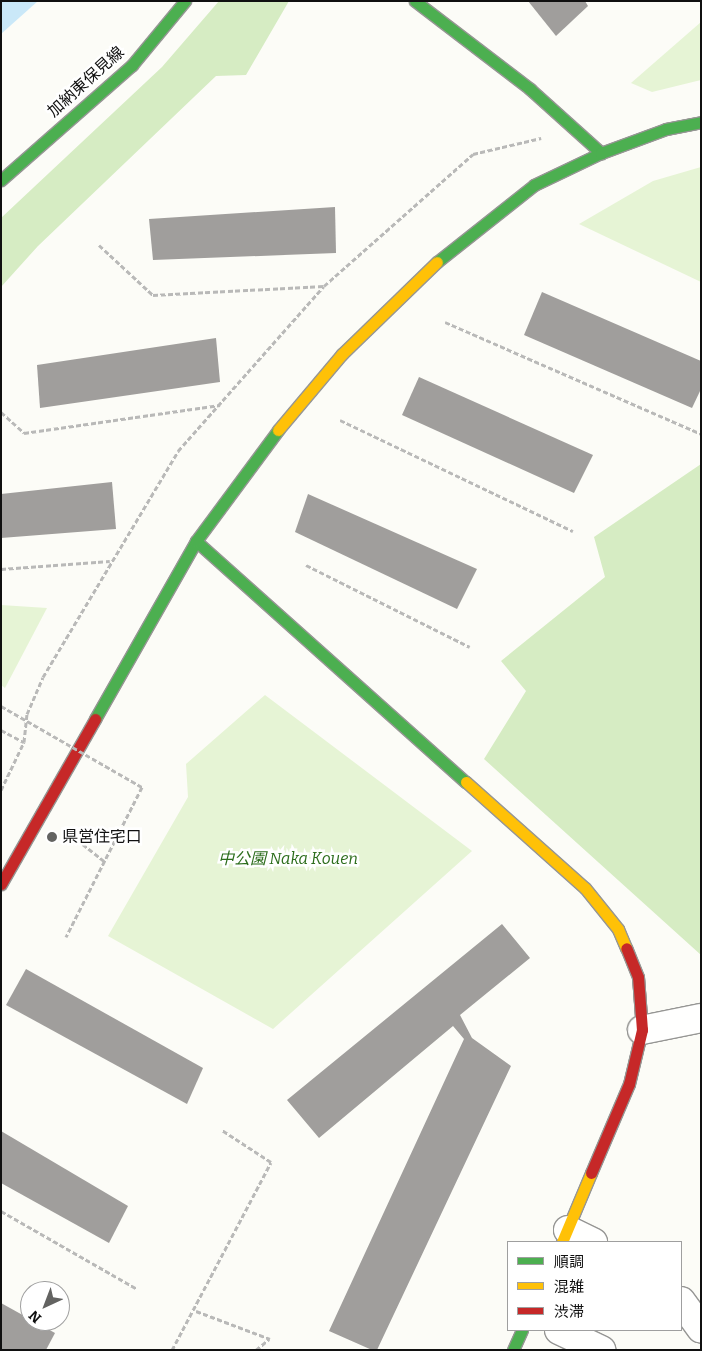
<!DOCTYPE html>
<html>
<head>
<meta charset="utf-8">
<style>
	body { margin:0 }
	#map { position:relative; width:702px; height:1351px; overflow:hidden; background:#fcfcf7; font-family:Bitter,"Noto Sans JP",serif }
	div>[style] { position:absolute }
	.green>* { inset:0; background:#e6f4d5 }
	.forest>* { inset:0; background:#d6ecc3 }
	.water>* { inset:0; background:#cae8f8 }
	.building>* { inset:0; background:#a09e9c }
	.path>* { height:3px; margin-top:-1.5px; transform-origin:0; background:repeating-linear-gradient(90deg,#b9b9b8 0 5px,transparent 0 7.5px) }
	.roads { filter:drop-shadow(1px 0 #969694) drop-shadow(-1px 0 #969694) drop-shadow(0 1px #969694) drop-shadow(0 -1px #969694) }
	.street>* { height:28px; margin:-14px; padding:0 14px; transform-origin:14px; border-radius:14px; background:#fffffe }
	.fast>* { height:11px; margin:-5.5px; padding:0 5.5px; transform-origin:5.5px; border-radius:5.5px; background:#4caf50 }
	.slow>* { height:11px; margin:-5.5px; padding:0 5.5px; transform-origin:5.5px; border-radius:5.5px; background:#ffc107 }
	.jam>* { height:11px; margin:-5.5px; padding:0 5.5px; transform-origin:5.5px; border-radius:5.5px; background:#c62828 }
	.path-bridge>* { height:3px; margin-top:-1.5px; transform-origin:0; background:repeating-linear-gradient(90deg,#b9b9b8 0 5px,transparent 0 7.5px) }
	.dots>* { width:14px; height:14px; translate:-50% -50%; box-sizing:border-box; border:2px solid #fff; border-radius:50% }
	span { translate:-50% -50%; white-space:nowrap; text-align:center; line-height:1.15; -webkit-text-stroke:5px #fff; paint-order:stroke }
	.street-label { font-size:16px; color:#101010 }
	.poi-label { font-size:16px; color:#101010 }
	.left { translate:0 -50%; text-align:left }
	.park-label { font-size:16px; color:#2c6d1c; font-style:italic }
	.frame { position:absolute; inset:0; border:2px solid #101010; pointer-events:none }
	.legend { position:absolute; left:507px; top:1241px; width:175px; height:90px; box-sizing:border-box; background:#fff; border:1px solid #9f9f9f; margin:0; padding:6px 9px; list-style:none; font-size:15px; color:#101010 }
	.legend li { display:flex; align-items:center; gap:10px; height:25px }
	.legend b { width:25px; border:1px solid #9f9f9f }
	.north { position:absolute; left:20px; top:1281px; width:50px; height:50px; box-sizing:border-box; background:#fff; border:1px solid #9f9f9f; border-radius:50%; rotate:223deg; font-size:14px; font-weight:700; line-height:20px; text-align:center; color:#101010 }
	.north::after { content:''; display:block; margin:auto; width:18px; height:22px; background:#636361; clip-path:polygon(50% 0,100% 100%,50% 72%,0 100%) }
</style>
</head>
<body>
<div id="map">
	<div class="green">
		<div style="clip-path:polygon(701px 22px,701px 80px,652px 92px,631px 83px)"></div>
		<div style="clip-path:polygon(701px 167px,701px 282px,579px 224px,653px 181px)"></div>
		<div style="clip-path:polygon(1px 605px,47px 608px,5px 688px,1px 685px)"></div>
		<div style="clip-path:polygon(265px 695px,472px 851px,273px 1029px,108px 936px,188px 797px,186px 764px)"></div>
	</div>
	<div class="forest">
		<div style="clip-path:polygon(219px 1px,289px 1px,246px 75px,216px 76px,38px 246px,1px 287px,1px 218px,162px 67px)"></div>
		<div style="clip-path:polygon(701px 464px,701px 955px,484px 759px,526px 691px,501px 661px,605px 577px,594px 537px)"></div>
	</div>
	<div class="water">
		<div style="clip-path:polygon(1px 1px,38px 1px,1px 34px)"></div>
	</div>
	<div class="building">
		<div style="clip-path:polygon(528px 1px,585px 1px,588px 6px,556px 36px)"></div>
		<div style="clip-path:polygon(335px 207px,336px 253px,153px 260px,149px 219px)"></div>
		<div style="clip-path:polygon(542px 292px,701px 361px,701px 389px,692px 408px,524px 335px)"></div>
		<div style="clip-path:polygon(216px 338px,220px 382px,40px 408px,37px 365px)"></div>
		<div style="clip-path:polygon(419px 377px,593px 455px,574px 493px,402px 415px)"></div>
		<div style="clip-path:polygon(112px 482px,116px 529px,1px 538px,1px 494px)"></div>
		<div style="clip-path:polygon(308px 494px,477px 569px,457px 609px,295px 532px)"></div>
		<div style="clip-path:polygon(502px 924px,530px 958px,460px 1015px,472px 1038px,511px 1066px,377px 1350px,372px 1350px,329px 1331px,464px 1039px,453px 1026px,319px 1138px,287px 1100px)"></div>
		<div style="clip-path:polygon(26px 969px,203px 1068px,187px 1104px,6px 1005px)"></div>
		<div style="clip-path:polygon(1px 1131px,128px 1206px,109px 1243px,1px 1183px)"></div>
		<div style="clip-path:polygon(1px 1303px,55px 1333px,46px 1350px,1px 1350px)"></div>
	</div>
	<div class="path">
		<div style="left:99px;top:245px;width:74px;rotate:42.8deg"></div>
		<div style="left:153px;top:295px;width:171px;rotate:-3deg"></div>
		<div style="left:445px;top:322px;width:279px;rotate:23.6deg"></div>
		<div style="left:1px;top:412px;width:31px;rotate:42deg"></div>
		<div style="left:24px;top:433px;width:198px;rotate:-8.1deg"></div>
		<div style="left:340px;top:420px;width:258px;rotate:25.5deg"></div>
		<div style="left:306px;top:565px;width:183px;rotate:26.6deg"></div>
		<div style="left:1px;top:569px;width:109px;rotate:-4.2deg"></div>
		<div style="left:1px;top:730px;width:26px;rotate:28deg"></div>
		<div style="left:1px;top:790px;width:53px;rotate:-64.4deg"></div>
		<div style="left:24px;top:742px;width:28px;rotate:-84deg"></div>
		<div style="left:27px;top:714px;width:40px;rotate:-66.6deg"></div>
		<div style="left:43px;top:677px;width:263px;rotate:-59.1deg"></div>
		<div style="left:178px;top:451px;width:220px;rotate:-48.5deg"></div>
		<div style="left:324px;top:286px;width:199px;rotate:-41.5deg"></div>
		<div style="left:473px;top:154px;width:70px;rotate:-13.2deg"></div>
		<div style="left:65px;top:830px;width:50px;rotate:38.5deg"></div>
		<div style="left:1px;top:1211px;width:157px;rotate:29.8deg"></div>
		<div style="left:196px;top:1311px;width:79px;rotate:20.7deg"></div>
		<div style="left:172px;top:1350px;width:212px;rotate:-62.2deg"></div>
		<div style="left:271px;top:1162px;width:59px;rotate:-146.9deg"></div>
		<div style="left:256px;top:1350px;width:17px;rotate:-40deg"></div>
	</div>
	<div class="roads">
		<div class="street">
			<div style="left:642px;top:1030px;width:60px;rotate:-11.5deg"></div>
			<div style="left:568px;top:1230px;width:28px;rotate:26deg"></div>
			<div style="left:681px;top:1301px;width:34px;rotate:54deg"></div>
			<div style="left:559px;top:1330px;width:47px;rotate:25.5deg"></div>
		</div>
		<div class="fast">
			<div style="left:415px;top:1px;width:145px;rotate:37.4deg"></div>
			<div style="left:530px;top:89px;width:96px;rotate:42deg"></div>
			<div style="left:1px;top:180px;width:174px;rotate:-41.3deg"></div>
			<div style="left:132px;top:65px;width:83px;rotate:-50.4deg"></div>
			<div style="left:437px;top:262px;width:124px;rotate:-38.4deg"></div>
			<div style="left:534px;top:185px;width:74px;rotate:-25.5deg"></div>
			<div style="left:601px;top:153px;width:69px;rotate:-20.3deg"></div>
			<div style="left:666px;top:129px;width:36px;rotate:-11deg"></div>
			<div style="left:196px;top:541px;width:362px;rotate:41.8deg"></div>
			<div style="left:95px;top:719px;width:205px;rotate:-60.4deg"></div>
			<div style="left:196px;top:541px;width:138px;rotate:-53.5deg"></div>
			<div style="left:513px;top:1350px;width:22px;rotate:-66deg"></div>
		</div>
		<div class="slow">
			<div style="left:278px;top:430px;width:99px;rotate:-49.9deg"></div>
			<div style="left:342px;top:354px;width:132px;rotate:-44.1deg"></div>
			<div style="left:466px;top:782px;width:159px;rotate:41.7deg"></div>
			<div style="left:585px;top:888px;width:53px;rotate:51.2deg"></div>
			<div style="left:618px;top:929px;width:21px;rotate:67deg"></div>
			<div style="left:562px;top:1242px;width:75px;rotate:-67.2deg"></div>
		</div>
		<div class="jam">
			<div style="left:1px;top:884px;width:190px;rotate:-60.3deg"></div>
			<div style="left:591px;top:1173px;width:97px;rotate:-66.9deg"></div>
			<div style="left:629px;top:1084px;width:56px;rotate:-76.5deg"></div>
			<div style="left:642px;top:1030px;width:53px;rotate:-94.3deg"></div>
			<div style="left:638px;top:977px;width:31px;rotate:-112deg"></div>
		</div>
	</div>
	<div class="path-bridge">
		<div style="left:1px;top:706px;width:163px;rotate:29.9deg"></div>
		<div style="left:142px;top:787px;width:168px;rotate:116.9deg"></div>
	</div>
	<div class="dots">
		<div style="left:52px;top:837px;background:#636361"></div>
	</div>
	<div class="street-label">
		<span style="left:86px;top:82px;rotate:-42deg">加納東保見線</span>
	</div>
	<div class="poi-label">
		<span class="left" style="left:62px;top:837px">県営住宅口</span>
	</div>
	<div class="park-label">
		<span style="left:288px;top:859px">中公園 Naka Kouen</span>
	</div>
	<div class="frame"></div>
	<ul class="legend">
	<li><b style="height:6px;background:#4caf50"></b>順調</li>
	<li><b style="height:6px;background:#ffc107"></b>混雑</li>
	<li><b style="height:6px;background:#c62828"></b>渋滞</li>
	</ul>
	<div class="north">N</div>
</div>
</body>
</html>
